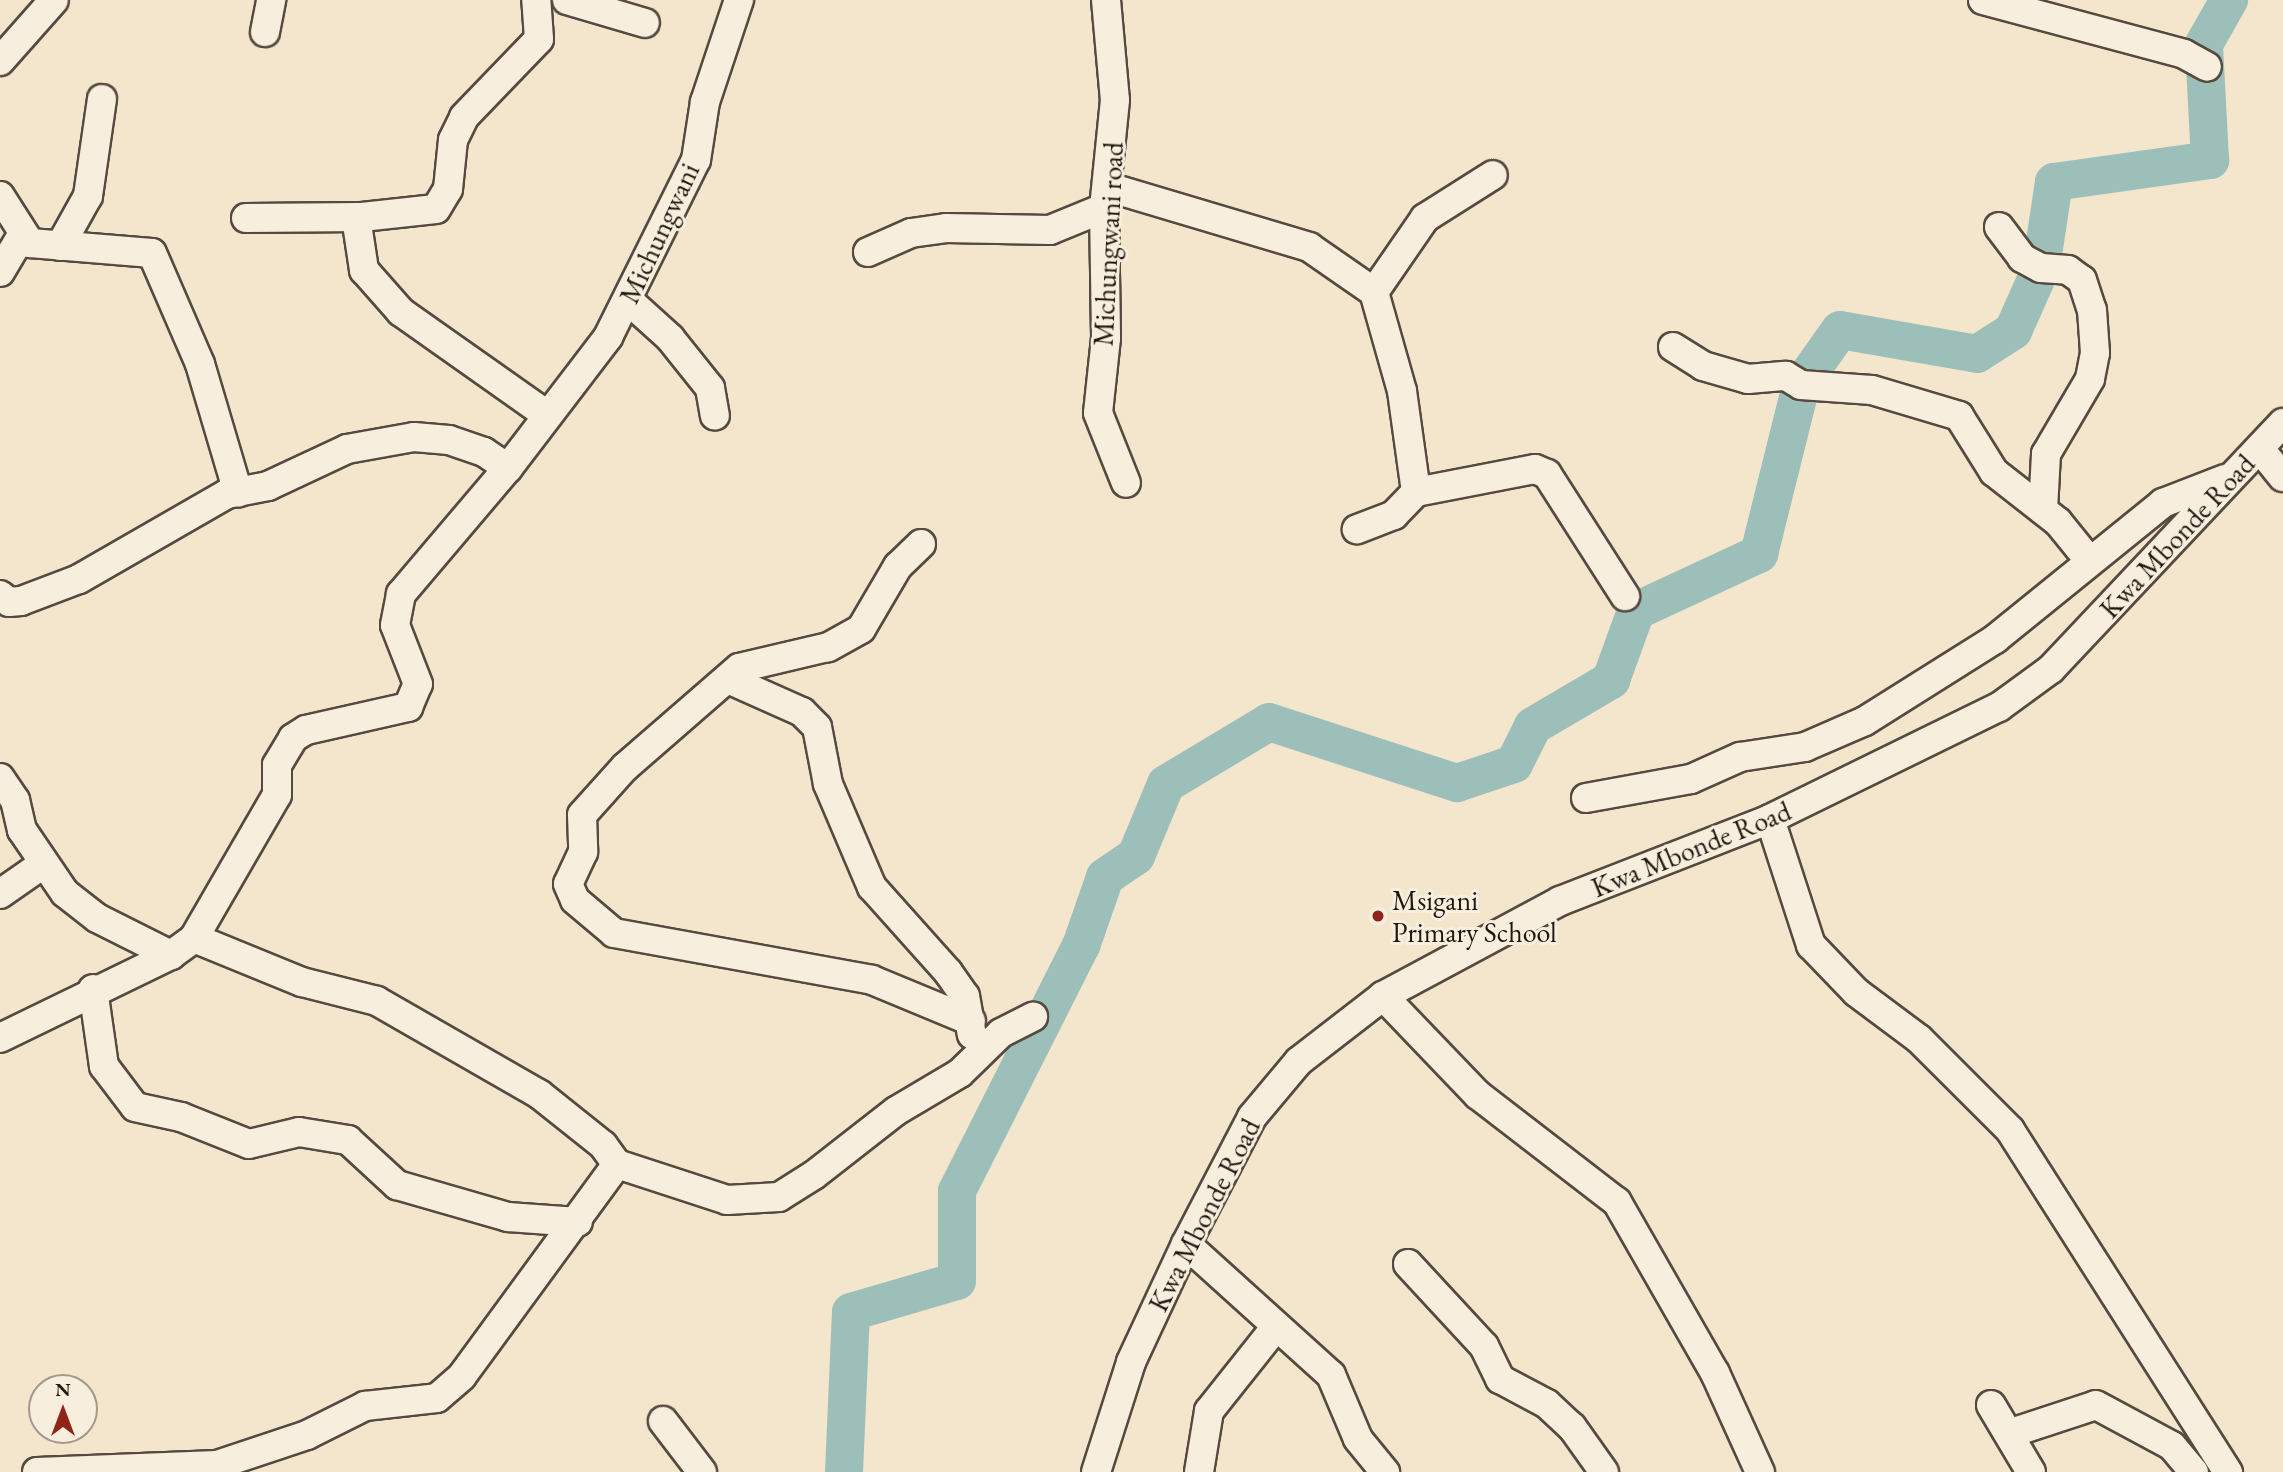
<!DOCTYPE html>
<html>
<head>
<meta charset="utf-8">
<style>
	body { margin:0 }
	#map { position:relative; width:2283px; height:1472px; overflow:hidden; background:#f4e5cd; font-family:"EB Garamond",serif }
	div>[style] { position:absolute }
	.river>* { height:38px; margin:-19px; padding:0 19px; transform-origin:19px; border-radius:19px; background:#9cbfb9 }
	.roads { filter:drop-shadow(2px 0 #564a40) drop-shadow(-2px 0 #564a40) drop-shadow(0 2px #564a40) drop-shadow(0 -2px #564a40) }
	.minor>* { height:28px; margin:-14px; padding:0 14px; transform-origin:14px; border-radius:14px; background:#f8eede }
	.dots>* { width:19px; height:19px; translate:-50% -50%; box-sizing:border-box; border:4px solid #f8eede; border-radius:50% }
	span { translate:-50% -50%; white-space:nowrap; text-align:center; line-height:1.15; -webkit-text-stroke:6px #f8eede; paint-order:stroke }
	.street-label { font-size:28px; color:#211711 }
	.poi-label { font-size:28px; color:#211711 }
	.left { translate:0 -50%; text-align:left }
	.north { position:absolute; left:28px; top:1374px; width:70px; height:70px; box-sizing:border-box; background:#f8eede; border:2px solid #a2988c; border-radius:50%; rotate:0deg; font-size:19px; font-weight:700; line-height:28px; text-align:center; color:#211711 }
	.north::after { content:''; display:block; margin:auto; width:24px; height:32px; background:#8f2418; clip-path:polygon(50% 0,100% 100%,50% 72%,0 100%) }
</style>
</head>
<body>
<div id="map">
	<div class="river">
		<div style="left:844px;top:1472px;width:160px;rotate:-87.5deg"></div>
		<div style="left:851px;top:1312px;width:110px;rotate:-16.3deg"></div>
		<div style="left:957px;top:1281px;width:90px;rotate:-90deg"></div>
		<div style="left:957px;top:1191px;width:275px;rotate:-63.2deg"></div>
		<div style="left:1081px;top:946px;width:73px;rotate:-70.8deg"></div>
		<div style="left:1105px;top:877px;width:37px;rotate:-34deg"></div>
		<div style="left:1136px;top:856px;width:78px;rotate:-67.4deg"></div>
		<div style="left:1166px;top:784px;width:120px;rotate:-31deg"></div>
		<div style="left:1269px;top:722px;width:198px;rotate:18deg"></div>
		<div style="left:1457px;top:783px;width:60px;rotate:-18.4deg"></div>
		<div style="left:1514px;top:764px;width:42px;rotate:-63.4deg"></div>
		<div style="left:1533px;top:726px;width:91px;rotate:-30.5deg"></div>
		<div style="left:1611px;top:680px;width:73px;rotate:-70.1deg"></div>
		<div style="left:1636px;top:611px;width:136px;rotate:-24.9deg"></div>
		<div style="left:1759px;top:554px;width:174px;rotate:-76deg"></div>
		<div style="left:1801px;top:385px;width:67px;rotate:-54.7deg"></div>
		<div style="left:1840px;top:330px;width:139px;rotate:9.9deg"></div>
		<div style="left:1977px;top:354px;width:43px;rotate:-32.6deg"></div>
		<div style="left:2013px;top:331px;width:69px;rotate:-66deg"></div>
		<div style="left:2041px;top:268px;width:87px;rotate:-81.4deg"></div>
		<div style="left:2054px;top:182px;width:158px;rotate:-8deg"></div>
		<div style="left:2210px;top:160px;width:116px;rotate:-93deg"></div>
		<div style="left:2204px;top:44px;width:51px;rotate:-60.4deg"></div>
	</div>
	<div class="roads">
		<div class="minor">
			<div style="left:567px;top:0;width:81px;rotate:16.4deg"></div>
			<div style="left:1106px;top:0;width:100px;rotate:84.9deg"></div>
			<div style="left:1115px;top:100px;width:109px;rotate:95.8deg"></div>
			<div style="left:1104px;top:208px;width:130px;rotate:89.1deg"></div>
			<div style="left:1106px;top:338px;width:75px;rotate:96.1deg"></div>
			<div style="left:1098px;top:413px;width:75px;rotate:68.2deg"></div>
			<div style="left:1983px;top:0;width:208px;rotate:15deg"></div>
			<div style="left:2184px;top:54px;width:26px;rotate:29deg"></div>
			<div style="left:265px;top:32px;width:33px;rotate:-79deg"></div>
			<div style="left:0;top:61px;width:81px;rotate:-48.5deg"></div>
			<div style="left:1108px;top:187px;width:210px;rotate:16.6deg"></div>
			<div style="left:1309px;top:247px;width:79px;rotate:34.7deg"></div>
			<div style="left:1374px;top:292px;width:103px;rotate:74.2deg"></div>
			<div style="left:1402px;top:391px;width:102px;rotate:82.1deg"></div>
			<div style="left:1416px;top:492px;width:32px;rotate:134deg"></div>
			<div style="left:1394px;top:515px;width:40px;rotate:159deg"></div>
			<div style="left:0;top:196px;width:56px;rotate:57.4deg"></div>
			<div style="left:30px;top:243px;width:122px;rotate:4.7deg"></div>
			<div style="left:152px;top:253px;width:121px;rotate:66.6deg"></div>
			<div style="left:200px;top:364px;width:134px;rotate:73.5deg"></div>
			<div style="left:356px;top:217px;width:54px;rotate:81.4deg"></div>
			<div style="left:364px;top:270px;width:56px;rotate:48.6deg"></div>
			<div style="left:401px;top:312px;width:179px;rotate:35.2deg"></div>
			<div style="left:246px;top:218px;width:116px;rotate:-0.5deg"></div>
			<div style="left:362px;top:217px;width:74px;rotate:-6.2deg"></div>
			<div style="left:436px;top:209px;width:23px;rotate:-59deg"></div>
			<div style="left:448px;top:189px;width:49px;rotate:-84.2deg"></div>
			<div style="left:453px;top:140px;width:25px;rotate:-64deg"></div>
			<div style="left:464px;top:117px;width:108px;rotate:-46.1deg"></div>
			<div style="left:539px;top:39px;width:39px;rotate:-94deg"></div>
			<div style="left:1999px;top:227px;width:39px;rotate:53deg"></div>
			<div style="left:2022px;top:258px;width:21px;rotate:28deg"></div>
			<div style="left:2041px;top:268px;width:27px;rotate:4deg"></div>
			<div style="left:2068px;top:270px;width:17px;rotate:36deg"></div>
			<div style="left:2082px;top:280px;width:32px;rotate:72deg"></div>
			<div style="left:2092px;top:310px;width:43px;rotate:86deg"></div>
			<div style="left:2095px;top:353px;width:26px;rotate:101deg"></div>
			<div style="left:2090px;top:379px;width:87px;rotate:120.4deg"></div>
			<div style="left:2046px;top:454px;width:56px;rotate:93.1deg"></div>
			<div style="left:60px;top:246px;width:57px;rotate:-60.8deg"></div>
			<div style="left:88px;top:196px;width:98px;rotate:-81.8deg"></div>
			<div style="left:868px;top:252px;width:47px;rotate:-23.8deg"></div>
			<div style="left:911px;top:233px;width:35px;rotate:-8deg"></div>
			<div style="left:946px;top:228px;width:104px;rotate:1.1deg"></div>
			<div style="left:1050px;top:230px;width:58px;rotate:-22.2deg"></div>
			<div style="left:0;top:272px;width:43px;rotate:-59.3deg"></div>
			<div style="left:1374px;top:292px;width:90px;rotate:-55.4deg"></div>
			<div style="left:1425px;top:218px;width:80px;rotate:-32.3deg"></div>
			<div style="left:628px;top:300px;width:57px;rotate:42.1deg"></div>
			<div style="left:670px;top:338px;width:64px;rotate:51.3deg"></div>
			<div style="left:710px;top:388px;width:28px;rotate:80deg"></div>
			<div style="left:1673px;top:347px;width:36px;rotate:32deg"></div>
			<div style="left:1703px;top:366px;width:47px;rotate:16.1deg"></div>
			<div style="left:1748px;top:379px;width:38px;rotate:-5deg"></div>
			<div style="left:1786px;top:376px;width:17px;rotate:31deg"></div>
			<div style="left:1801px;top:385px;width:71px;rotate:4deg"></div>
			<div style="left:1872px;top:390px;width:91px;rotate:16.6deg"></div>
			<div style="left:1959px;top:416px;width:66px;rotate:58deg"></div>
			<div style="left:1994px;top:472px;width:81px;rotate:38deg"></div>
			<div style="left:2058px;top:522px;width:48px;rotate:51deg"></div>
			<div style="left:2260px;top:449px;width:36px;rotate:51deg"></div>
			<div style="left:1416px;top:492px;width:121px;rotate:-10.9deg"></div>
			<div style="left:1535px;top:469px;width:13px;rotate:23deg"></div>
			<div style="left:1547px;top:474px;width:145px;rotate:57.4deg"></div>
			<div style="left:921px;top:544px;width:32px;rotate:136deg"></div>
			<div style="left:898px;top:566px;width:73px;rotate:120.4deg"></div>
			<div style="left:861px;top:629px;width:38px;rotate:151deg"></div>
			<div style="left:828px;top:647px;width:91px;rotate:166.7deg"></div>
			<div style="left:739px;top:668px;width:151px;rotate:139deg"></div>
			<div style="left:625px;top:767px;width:64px;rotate:131.9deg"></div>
			<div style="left:582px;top:815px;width:37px;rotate:88deg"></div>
			<div style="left:583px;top:852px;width:35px;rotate:115deg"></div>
			<div style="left:568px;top:884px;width:17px;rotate:66deg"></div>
			<div style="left:575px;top:900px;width:51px;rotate:40.2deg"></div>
			<div style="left:614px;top:933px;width:262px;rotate:10.3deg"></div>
			<div style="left:872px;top:980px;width:107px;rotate:22.5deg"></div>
			<div style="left:0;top:595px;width:11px;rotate:38deg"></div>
			<div style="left:9px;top:602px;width:12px;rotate:-5deg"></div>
			<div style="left:21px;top:601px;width:62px;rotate:-20.8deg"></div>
			<div style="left:79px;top:579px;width:171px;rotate:-29.9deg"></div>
			<div style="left:227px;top:494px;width:42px;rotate:-11deg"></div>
			<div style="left:268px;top:486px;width:87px;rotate:-25.1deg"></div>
			<div style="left:347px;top:449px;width:68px;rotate:-10.2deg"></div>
			<div style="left:414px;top:437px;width:35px;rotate:5deg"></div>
			<div style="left:449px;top:440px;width:37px;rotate:19deg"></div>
			<div style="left:484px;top:452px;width:29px;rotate:34deg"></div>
			<div style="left:728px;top:679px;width:81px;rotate:24deg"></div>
			<div style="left:802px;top:712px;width:21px;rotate:45deg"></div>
			<div style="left:817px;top:727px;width:58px;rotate:79.1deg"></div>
			<div style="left:828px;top:784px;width:112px;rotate:66.9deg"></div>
			<div style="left:872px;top:887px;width:114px;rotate:48.2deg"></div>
			<div style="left:948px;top:972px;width:29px;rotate:55deg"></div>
			<div style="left:965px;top:996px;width:39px;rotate:80deg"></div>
			<div style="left:0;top:778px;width:27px;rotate:56deg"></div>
			<div style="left:15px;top:800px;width:31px;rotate:77deg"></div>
			<div style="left:22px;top:830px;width:76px;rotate:55.7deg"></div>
			<div style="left:65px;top:893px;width:41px;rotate:38deg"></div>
			<div style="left:97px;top:918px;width:83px;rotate:26.6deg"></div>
			<div style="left:1586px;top:798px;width:107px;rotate:-10.3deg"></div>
			<div style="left:1691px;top:779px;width:54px;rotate:-24.2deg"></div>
			<div style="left:1740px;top:757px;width:66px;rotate:-8.7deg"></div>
			<div style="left:1805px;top:747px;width:65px;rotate:-23.4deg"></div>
			<div style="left:1865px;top:721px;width:154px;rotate:-32.2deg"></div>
			<div style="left:1995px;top:639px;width:216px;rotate:-39deg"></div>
			<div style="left:2163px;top:503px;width:66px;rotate:-21.2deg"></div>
			<div style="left:1770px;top:819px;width:133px;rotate:72deg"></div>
			<div style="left:1811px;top:945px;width:65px;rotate:46.2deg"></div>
			<div style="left:1856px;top:992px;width:79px;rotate:36.7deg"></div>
			<div style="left:1919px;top:1039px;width:129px;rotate:45deg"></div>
			<div style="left:2010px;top:1130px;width:406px;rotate:57.5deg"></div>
			<div style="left:0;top:894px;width:52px;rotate:-34.9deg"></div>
			<div style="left:194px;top:938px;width:117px;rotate:22.2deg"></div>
			<div style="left:302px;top:982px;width:77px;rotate:14.2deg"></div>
			<div style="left:377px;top:1001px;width:187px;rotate:29.9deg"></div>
			<div style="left:539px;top:1094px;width:82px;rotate:38.6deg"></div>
			<div style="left:603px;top:1145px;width:24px;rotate:54deg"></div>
			<div style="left:617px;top:1164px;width:116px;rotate:18.1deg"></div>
			<div style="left:727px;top:1200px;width:52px;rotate:-3.3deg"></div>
			<div style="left:779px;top:1197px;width:41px;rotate:-32.2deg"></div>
			<div style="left:814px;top:1175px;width:104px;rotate:-38deg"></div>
			<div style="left:896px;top:1111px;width:74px;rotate:-30.7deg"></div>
			<div style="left:960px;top:1073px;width:57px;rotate:-44.3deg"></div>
			<div style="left:1001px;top:1033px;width:36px;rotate:-27deg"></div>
			<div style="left:93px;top:989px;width:78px;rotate:81.9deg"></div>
			<div style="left:104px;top:1066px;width:51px;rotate:52.9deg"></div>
			<div style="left:135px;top:1107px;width:47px;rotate:12.3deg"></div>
			<div style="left:181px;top:1117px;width:73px;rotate:21.7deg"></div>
			<div style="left:249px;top:1144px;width:51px;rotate:-13.5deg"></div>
			<div style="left:299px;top:1132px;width:50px;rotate:9.3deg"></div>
			<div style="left:348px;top:1140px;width:67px;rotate:42.6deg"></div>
			<div style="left:397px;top:1185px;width:116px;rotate:16.1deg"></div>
			<div style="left:508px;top:1217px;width:70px;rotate:4.1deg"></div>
			<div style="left:1383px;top:996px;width:137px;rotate:46.2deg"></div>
			<div style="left:1478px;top:1095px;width:175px;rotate:37.6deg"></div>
			<div style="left:1617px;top:1202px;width:197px;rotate:60.2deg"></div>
			<div style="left:1715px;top:1373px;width:109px;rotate:65.6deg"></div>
			<div style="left:0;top:1038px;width:190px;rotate:-25.9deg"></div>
			<div style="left:171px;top:955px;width:29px;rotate:-36deg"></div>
			<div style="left:194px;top:938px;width:165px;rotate:-59.9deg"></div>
			<div style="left:277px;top:795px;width:30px;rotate:-90deg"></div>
			<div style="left:277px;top:765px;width:31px;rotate:-59deg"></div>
			<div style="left:293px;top:738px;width:15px;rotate:-32deg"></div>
			<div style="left:306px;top:730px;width:105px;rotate:-12.7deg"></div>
			<div style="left:408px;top:707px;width:25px;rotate:-67deg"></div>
			<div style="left:418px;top:684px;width:63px;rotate:-111.3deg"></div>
			<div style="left:395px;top:625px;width:32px;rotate:-79deg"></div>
			<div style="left:401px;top:594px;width:165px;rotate:-49.7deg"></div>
			<div style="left:508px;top:468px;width:165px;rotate:-52.6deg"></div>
			<div style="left:608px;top:337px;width:198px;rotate:-63.6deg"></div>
			<div style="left:696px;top:160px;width:59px;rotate:-81.2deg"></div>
			<div style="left:705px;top:102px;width:108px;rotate:-71.6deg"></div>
			<div style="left:1186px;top:1244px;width:195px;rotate:42.1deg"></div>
			<div style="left:1331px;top:1375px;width:69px;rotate:67.1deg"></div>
			<div style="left:1358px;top:1439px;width:43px;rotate:50.7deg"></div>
			<div style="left:1408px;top:1264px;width:112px;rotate:47.2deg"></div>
			<div style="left:1484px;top:1346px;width:37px;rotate:64deg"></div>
			<div style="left:1500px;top:1379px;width:53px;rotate:28deg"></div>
			<div style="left:1547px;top:1404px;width:34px;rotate:43deg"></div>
			<div style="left:1572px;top:1427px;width:55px;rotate:54.6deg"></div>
			<div style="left:1991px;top:1405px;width:78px;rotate:59.2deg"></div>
			<div style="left:663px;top:1421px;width:64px;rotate:52.6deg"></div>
			<div style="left:2011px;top:1433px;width:89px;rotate:-18.2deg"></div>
			<div style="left:2096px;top:1405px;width:86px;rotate:28.3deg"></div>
			<div style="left:2172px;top:1446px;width:34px;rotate:50deg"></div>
			<div style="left:37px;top:1472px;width:180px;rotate:-2.2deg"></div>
			<div style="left:217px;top:1465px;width:95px;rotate:-18.4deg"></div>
			<div style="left:307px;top:1435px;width:65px;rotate:-26.6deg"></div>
			<div style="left:365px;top:1406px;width:72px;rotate:-6.3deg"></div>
			<div style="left:437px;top:1398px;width:33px;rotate:-41deg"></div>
			<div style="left:462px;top:1376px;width:263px;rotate:-53.8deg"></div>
			<div style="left:1096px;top:1472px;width:115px;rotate:-72.3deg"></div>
			<div style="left:1131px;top:1362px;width:130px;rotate:-65deg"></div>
			<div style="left:1186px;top:1244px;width:143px;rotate:-62.5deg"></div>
			<div style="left:1252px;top:1117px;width:73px;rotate:-50deg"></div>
			<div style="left:1299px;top:1061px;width:106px;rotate:-37.7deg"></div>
			<div style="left:1383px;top:996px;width:201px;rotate:-28.2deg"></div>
			<div style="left:1560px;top:901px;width:225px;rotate:-21.3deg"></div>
			<div style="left:1770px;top:819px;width:255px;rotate:-26.1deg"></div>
			<div style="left:1999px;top:707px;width:64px;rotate:-36.2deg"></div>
			<div style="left:2051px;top:669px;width:338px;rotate:-46.7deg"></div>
			<div style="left:1199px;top:1472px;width:62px;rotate:-80.7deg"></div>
			<div style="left:1209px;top:1411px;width:106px;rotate:-51.5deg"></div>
		</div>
	</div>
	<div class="dots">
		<div style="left:1378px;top:916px;background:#8f2418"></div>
	</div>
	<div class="street-label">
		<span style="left:659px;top:233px;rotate:-65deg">Michungwani</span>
		<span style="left:1108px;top:244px;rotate:-87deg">Michungwani road</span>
		<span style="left:2177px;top:536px;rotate:-47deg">Kwa Mbonde Road</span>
		<span style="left:1691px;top:849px;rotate:-22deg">Kwa Mbonde Road</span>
		<span style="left:1204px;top:1215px;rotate:-63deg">Kwa Mbonde Road</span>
	</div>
	<div class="poi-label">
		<span class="left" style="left:1392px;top:916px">Msigani<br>Primary School</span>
	</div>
	<div class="north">N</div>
</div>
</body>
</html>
